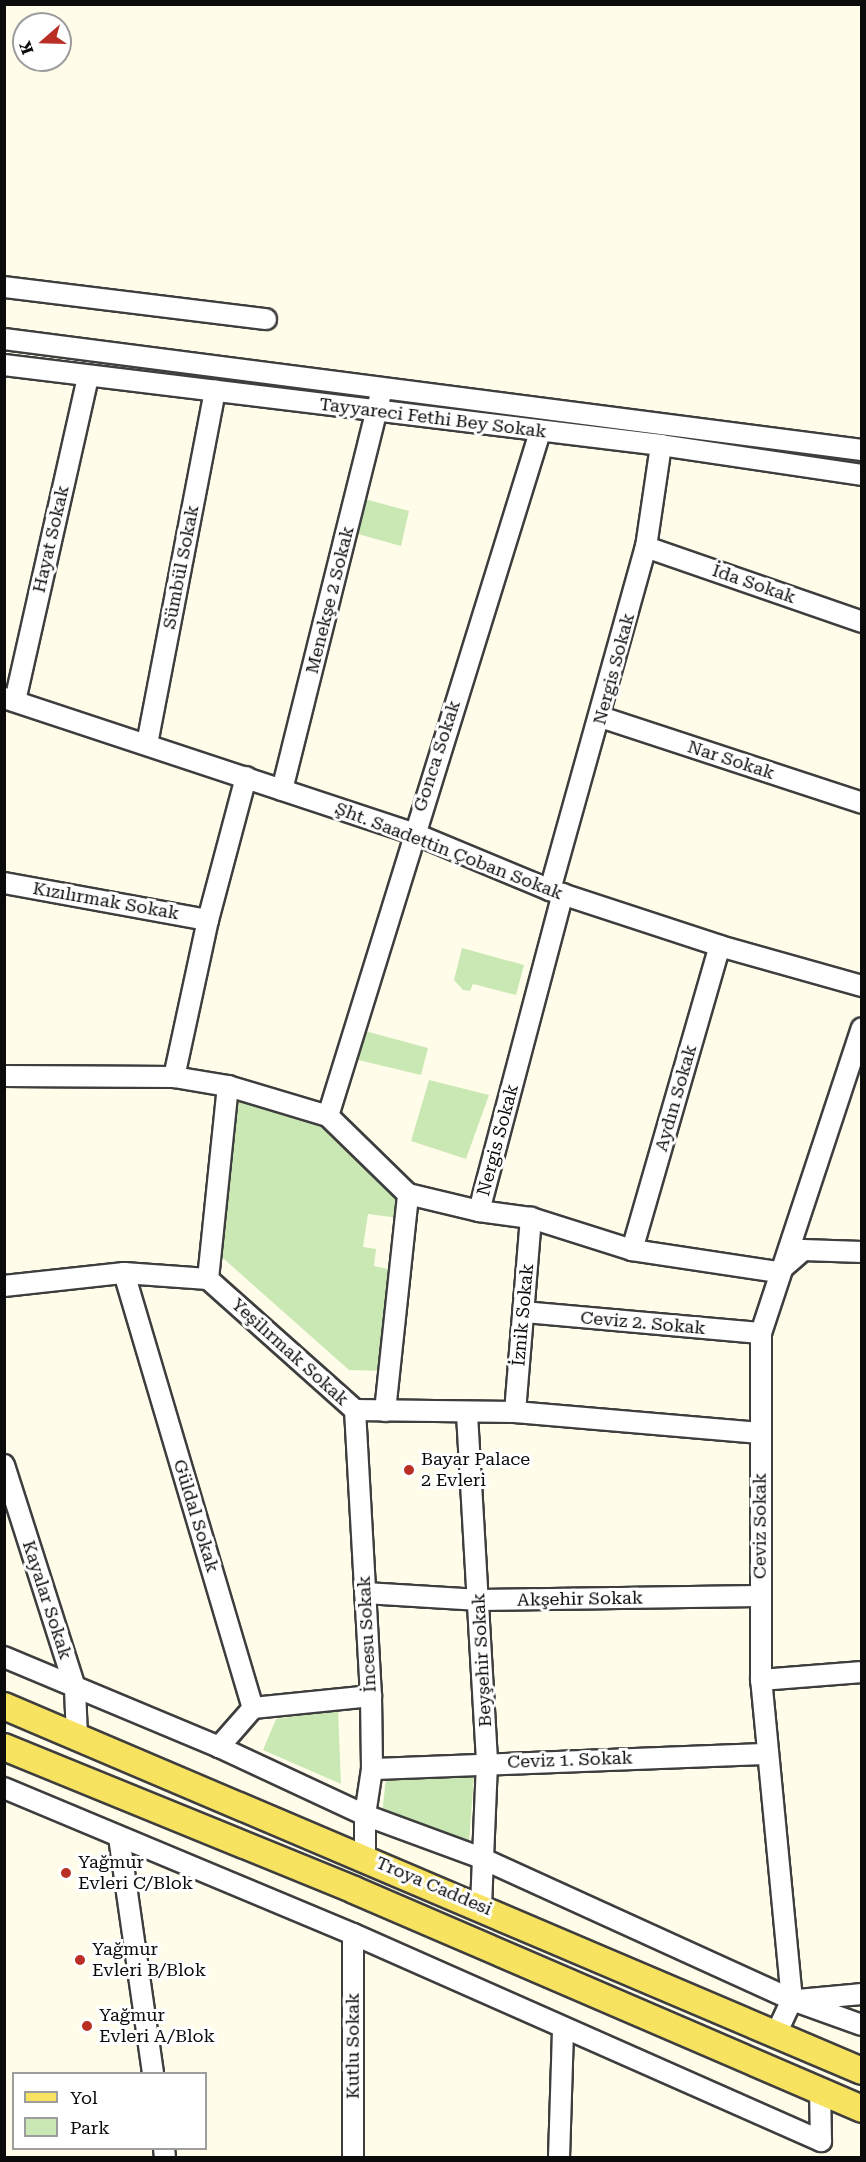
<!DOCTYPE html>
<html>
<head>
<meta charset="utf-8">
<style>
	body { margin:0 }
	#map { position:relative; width:866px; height:2162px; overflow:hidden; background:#fffde9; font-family:"Roboto Serif",serif }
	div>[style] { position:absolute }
	.green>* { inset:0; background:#cae8b4 }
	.roads { filter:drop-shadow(2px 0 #3e3e3e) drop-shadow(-2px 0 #3e3e3e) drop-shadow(0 2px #3e3e3e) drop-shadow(0 -2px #3e3e3e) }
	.minor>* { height:20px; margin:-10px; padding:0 10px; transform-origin:10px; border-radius:10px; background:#fff }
	.major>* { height:26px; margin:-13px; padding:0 13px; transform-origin:13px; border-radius:13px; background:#f8e361 }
	.dots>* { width:16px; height:16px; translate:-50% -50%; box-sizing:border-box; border:3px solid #fff; border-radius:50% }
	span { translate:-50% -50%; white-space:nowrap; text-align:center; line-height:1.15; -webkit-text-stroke:6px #fff; paint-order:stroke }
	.street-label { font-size:18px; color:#0b0b0b }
	.poi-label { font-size:18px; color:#0b0b0b }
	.left { translate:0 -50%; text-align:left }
	.frame { position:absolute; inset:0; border:6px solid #0b0b0b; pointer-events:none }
	.legend { position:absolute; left:12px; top:2072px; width:195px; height:78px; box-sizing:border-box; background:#fff; border:2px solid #9d9d9d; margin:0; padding:8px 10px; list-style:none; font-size:18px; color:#0b0b0b }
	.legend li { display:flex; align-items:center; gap:12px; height:30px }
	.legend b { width:30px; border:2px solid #9d9d9d }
	.north { position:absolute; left:12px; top:12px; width:60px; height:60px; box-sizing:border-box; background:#fff; border:2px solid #9d9d9d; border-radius:50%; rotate:250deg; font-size:16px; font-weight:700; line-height:24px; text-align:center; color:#0b0b0b }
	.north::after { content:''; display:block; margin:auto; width:21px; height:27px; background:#b92e25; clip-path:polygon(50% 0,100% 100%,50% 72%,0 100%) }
</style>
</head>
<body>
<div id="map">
	<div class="green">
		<div style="clip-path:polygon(361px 498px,409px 511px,401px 546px,354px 533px)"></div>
		<div style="clip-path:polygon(462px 948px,524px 965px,516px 995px,473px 984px,470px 991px,463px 990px,454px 980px)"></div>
		<div style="clip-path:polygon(365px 1031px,428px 1048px,421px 1075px,358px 1060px)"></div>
		<div style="clip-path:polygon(429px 1080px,489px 1095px,466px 1159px,411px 1141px)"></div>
		<div style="clip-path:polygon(235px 1099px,309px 1120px,349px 1144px,401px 1199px,399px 1218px,368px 1214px,363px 1247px,376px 1249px,374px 1266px,393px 1270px,384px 1371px,349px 1370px,215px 1251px)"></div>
		<div style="clip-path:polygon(338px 1710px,341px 1784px,263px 1750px,276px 1719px)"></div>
		<div style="clip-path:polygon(474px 1775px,469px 1843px,382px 1814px,386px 1778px)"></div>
	</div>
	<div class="roads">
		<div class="minor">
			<div style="left:4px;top:287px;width:264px;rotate:7deg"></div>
			<div style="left:4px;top:339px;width:865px;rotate:7.37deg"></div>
			<div style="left:4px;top:365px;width:662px;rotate:6.94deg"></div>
			<div style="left:661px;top:445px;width:203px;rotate:8.5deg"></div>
			<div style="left:646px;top:547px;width:229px;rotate:19.1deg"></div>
			<div style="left:4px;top:698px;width:431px;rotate:18.3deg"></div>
			<div style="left:413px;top:833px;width:148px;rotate:22.6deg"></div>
			<div style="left:550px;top:890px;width:179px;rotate:18.2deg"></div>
			<div style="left:720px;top:946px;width:148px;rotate:15.7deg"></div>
			<div style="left:15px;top:701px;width:332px;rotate:-77.3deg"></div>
			<div style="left:601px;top:717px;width:275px;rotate:18.2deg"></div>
			<div style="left:147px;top:744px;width:360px;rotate:-79.1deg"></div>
			<div style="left:282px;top:790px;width:406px;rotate:-76deg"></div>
			<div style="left:4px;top:883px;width:207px;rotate:10.3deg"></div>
			<div style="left:550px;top:890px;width:356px;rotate:-74.4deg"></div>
			<div style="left:646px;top:547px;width:103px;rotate:-81.6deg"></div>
			<div style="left:4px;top:1076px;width:170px;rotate:0.3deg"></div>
			<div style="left:174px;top:1077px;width:55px;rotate:9.5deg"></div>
			<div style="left:228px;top:1086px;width:104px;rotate:16.7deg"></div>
			<div style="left:328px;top:1116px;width:112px;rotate:44.3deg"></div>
			<div style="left:408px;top:1194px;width:73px;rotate:13.5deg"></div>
			<div style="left:479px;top:1211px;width:52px;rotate:7.7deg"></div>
			<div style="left:531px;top:1218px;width:106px;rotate:17.6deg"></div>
			<div style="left:632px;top:1250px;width:148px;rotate:8.6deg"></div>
			<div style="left:778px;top:1272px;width:33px;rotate:-41deg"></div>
			<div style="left:803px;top:1250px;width:59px;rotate:1.9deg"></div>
			<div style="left:174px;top:1077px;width:161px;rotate:-77.8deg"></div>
			<div style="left:208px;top:920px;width:148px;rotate:-75.1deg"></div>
			<div style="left:328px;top:1116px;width:716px;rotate:-72.78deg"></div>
			<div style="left:479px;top:1211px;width:328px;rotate:-75.2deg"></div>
			<div style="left:632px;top:1250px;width:316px;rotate:-73.9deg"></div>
			<div style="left:124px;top:1273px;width:454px;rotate:73.5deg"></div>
			<div style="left:253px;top:1708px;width:52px;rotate:131.1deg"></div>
			<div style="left:208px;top:1279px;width:194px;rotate:-84.1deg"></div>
			<div style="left:4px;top:1286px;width:121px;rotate:-6.2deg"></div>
			<div style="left:124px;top:1273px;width:84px;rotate:4.1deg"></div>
			<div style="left:208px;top:1279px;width:197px;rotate:41.7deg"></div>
			<div style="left:355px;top:1410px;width:160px;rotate:0.7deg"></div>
			<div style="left:515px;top:1412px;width:246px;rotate:4.9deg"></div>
			<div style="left:524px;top:1312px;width:238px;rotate:5.1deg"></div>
			<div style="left:355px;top:1410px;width:286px;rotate:86.8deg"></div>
			<div style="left:371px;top:1696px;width:73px;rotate:89.2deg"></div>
			<div style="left:372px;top:1769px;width:47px;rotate:98.7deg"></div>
			<div style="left:365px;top:1815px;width:42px;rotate:90deg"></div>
			<div style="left:385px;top:1411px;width:218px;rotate:-83.9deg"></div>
			<div style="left:515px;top:1412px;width:195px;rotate:-85.3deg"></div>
			<div style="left:467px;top:1414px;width:350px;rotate:86.7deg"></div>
			<div style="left:487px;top:1763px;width:143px;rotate:92.4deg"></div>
			<div style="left:4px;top:1465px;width:234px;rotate:72.3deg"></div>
			<div style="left:75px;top:1688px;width:49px;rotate:87.7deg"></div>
			<div style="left:365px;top:1593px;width:115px;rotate:3.5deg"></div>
			<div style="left:480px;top:1600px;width:279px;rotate:-0.8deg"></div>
			<div style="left:4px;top:1657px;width:233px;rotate:22.7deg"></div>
			<div style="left:219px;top:1747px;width:161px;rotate:25deg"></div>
			<div style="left:365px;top:1815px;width:124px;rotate:20.3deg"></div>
			<div style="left:481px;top:1858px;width:342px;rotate:24.5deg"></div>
			<div style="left:792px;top:2000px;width:74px;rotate:19.7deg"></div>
			<div style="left:761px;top:1680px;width:101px;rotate:-4.5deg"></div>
			<div style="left:253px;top:1708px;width:119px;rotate:-5.8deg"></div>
			<div style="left:372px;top:1769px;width:395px;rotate:-2.2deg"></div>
			<div style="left:4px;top:1788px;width:378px;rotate:22.7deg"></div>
			<div style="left:353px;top:1934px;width:512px;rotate:23.86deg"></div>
			<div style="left:821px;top:2141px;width:50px;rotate:-91.1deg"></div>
			<div style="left:119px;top:1837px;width:239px;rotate:81.8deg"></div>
			<div style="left:353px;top:1934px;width:224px;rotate:90deg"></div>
			<div style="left:798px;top:2000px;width:64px;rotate:-5.4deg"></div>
			<div style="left:776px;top:2034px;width:38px;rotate:-65deg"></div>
			<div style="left:792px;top:2000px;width:321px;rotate:-95.5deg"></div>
			<div style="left:761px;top:1680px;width:347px;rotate:-90deg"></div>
			<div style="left:761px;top:1333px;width:321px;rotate:-71.7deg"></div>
			<div style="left:164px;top:2148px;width:10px;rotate:84deg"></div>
			<div style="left:559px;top:2158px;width:129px;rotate:-88.2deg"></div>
		</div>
		<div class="major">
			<div style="left:4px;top:1706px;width:932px;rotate:23.05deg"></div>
			<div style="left:4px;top:1747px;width:378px;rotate:22.2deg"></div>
			<div style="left:354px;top:1890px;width:553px;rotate:23.32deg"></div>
		</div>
	</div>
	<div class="dots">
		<div style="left:409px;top:1470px;background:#b92e25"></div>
		<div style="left:66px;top:1873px;background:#b92e25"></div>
		<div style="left:80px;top:1960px;background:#b92e25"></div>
		<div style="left:87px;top:2026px;background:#b92e25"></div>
	</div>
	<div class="street-label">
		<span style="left:433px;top:418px;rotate:7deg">Tayyareci Fethi Bey Sokak</span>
		<span style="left:51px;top:539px;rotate:-77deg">Hayat Sokak</span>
		<span style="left:181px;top:567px;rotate:-79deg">Sümbül Sokak</span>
		<span style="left:754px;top:584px;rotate:19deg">İda Sokak</span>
		<span style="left:330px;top:600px;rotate:-76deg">Menekşe 2 Sokak</span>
		<span style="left:614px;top:669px;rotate:-75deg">Nergis Sokak</span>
		<span style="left:437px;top:756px;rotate:-72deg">Gonca Sokak</span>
		<span style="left:731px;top:760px;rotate:18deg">Nar Sokak</span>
		<span style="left:449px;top:851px;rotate:21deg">Şht. Saadettin Çoban Sokak</span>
		<span style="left:106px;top:901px;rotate:10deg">Kızılırmak Sokak</span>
		<span style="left:676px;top:1098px;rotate:-74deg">Aydın Sokak</span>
		<span style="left:498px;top:1140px;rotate:-75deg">Nergis Sokak</span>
		<span style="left:523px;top:1315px;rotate:-85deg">İznik Sokak</span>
		<span style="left:643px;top:1323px;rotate:5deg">Ceviz 2. Sokak</span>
		<span style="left:290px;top:1352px;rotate:42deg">Yeşilırmak Sokak</span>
		<span style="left:196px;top:1516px;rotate:73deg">Güldal Sokak</span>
		<span style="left:760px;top:1526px;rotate:-90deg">Ceviz Sokak</span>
		<span style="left:580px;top:1599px;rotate:-1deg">Akşehir Sokak</span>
		<span style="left:47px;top:1600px;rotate:72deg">Kayalar Sokak</span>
		<span style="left:367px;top:1634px;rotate:-93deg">İncesu Sokak</span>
		<span style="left:482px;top:1660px;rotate:-93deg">Beyşehir Sokak</span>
		<span style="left:570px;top:1760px;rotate:-2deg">Ceviz 1. Sokak</span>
		<span style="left:434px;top:1886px;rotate:23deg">Troya Caddesi</span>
		<span style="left:353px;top:2046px;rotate:-90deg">Kutlu Sokak</span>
	</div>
	<div class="poi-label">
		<span class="left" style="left:421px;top:1470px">Bayar Palace<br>2 Evleri</span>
		<span class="left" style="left:78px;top:1873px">Yağmur<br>Evleri C/Blok</span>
		<span class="left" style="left:92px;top:1960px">Yağmur<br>Evleri B/Blok</span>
		<span class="left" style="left:99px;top:2026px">Yağmur<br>Evleri A/Blok</span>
	</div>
	<div class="frame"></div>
	<ul class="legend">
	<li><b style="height:8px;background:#f8e361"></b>Yol</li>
	<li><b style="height:16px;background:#cae8b4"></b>Park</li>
	</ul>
	<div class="north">K</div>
</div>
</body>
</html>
